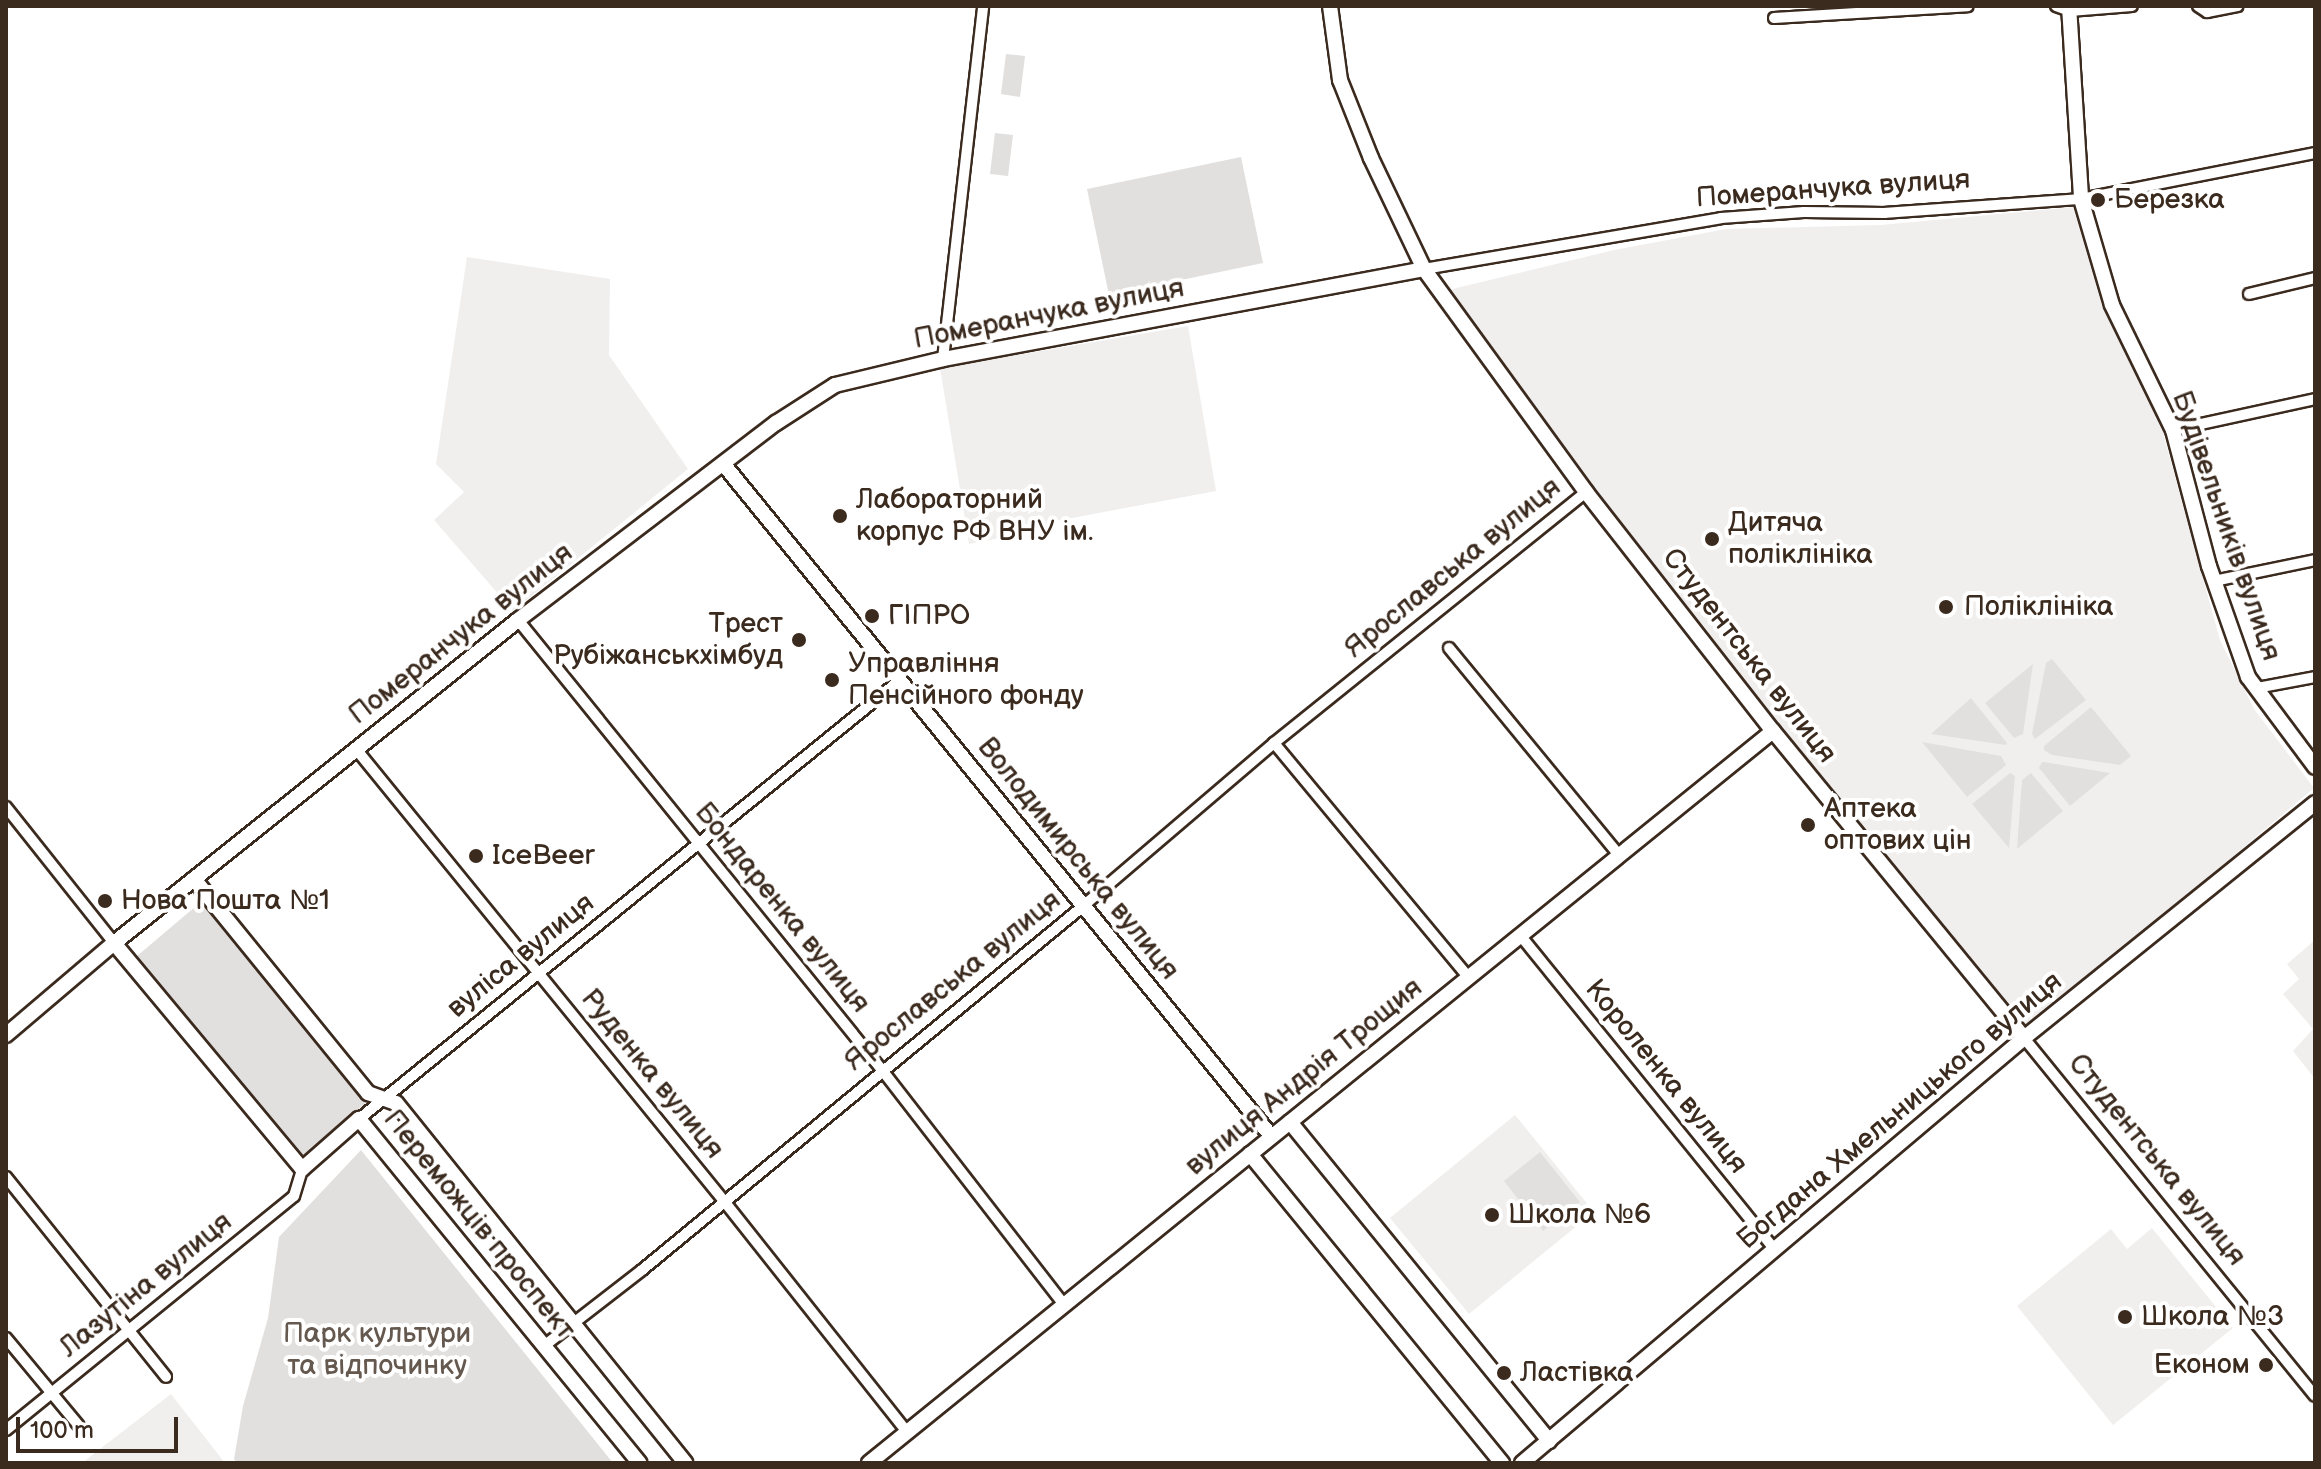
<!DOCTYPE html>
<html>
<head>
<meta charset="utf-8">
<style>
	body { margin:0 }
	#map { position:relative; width:2321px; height:1469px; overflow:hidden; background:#fff; font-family:"Balsamiq Sans",sans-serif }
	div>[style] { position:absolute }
	.built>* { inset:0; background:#f1efee }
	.green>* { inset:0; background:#e2e0de }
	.roads { filter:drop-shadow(2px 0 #3b2a1e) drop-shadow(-2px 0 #3b2a1e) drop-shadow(0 2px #3b2a1e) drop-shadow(0 -2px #3b2a1e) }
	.street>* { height:10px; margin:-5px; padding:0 5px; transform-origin:5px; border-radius:5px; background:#fff }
	.secondary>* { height:14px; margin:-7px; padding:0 7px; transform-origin:7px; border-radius:7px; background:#fff }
	.dots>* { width:22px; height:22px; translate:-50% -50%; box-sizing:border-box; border:4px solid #fff; border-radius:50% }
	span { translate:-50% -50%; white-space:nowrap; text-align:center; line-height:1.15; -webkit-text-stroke:8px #fff; paint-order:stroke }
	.street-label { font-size:28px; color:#3b2a1e }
	.poi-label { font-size:28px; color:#3b2a1e }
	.left { translate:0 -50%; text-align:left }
	.right { translate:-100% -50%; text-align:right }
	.park-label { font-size:28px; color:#65584e }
	.frame { position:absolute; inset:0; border:8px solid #3b2a1e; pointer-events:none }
	.scale { position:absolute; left:16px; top:1417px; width:162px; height:36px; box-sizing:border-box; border:4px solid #3b2a1e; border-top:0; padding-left:10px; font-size:24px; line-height:28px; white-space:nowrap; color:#3b2a1e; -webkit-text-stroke:6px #fff; paint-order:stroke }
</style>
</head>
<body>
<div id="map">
	<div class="built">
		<div style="clip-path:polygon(2075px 207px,2108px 309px,2163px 433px,2220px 640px,2254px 709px,2314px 788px,2024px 1032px,1852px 822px,1602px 504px,1444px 291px,1614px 250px,1726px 229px,1881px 225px)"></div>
		<div style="clip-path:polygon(467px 257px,610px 279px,609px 355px,688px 469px,513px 611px,434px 520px,464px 492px,436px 464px)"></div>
		<div style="clip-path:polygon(1188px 326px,1216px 491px,1056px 521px,1056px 527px,969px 544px,940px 368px)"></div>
		<div style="clip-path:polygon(2315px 940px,2315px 1079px,2293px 1051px,2313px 1029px,2283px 994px,2299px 979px,2287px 964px)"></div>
		<div style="clip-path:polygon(1515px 1115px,1594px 1212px,1469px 1314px,1390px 1218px)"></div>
		<div style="clip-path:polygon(2152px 1228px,2233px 1328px,2113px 1425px,2017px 1306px,2111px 1229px,2127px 1249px)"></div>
		<div style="clip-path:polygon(171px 1394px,225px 1463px,82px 1463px)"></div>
	</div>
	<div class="green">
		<div style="clip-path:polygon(1006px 54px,1025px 56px,1020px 97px,1001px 94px)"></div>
		<div style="clip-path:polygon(995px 133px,1013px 135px,1008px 176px,990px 174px)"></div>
		<div style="clip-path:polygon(1241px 157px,1263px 263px,1109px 295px,1087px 189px)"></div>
		<div style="clip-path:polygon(2052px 659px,2086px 700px,2035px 739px,2032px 734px,2046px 663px)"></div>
		<div style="clip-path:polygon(2033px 664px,2023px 734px,2014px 738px,1985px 703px)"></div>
		<div style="clip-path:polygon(1971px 698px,2007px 743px,2006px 745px,1931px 734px)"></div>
		<div style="clip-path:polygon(2091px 707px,2131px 756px,2120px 765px,2052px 755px,2044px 750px,2044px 746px)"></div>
		<div style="clip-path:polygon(1922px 742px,2001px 756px,2006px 765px,1967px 797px)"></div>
		<div style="clip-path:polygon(2042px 762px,2044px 762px,2110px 773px,2070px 806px,2039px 768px)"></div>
		<div style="clip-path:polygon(2010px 773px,2015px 776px,2009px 848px,1972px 804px)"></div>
		<div style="clip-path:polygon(2031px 773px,2063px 811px,2017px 849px,2022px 780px)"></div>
		<div style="clip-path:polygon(202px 901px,368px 1101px,303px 1156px,137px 956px)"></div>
		<div style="clip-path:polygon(361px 1150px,613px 1463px,237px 1463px,234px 1459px,243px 1406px,268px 1318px,279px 1237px)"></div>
		<div style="clip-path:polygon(1540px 1152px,1580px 1202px,1543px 1231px,1504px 1181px)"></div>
	</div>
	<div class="roads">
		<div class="street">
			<div style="left:2056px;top:6px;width:15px;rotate:20deg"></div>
			<div style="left:2070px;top:11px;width:62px;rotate:-4.6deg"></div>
			<div style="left:2198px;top:6px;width:11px;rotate:34deg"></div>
			<div style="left:2207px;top:12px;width:31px;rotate:-11deg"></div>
			<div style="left:1774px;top:18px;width:194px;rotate:-3.5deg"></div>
			<div style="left:1424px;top:269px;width:301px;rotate:-9.7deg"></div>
			<div style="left:1721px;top:218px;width:83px;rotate:-4.1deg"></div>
			<div style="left:1804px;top:212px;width:81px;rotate:0.7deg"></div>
			<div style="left:1885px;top:213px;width:196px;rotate:-4.1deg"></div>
			<div style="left:2081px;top:199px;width:238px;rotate:-11.1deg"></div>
			<div style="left:2249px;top:294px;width:68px;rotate:-13.6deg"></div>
			<div style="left:943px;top:359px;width:355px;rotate:-83.5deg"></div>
			<div style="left:2173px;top:430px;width:145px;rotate:-12.3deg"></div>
			<div style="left:2214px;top:581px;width:103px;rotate:-11.7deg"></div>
			<div style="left:518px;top:620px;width:579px;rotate:51.03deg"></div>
			<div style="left:882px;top:1070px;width:297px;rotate:52.2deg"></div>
			<div style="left:1449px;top:648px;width:268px;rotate:50.6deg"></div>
			<div style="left:2257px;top:688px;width:59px;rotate:-10.7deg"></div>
			<div style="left:1274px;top:743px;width:304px;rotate:50.3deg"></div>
			<div style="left:356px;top:749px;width:583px;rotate:50.85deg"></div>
			<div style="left:724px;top:1201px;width:295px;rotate:51.6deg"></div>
			<div style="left:6px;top:807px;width:174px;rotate:51.5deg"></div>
			<div style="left:1520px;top:935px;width:405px;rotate:51deg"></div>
			<div style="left:2024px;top:1038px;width:461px;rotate:50.9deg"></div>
			<div style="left:359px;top:1119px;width:695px;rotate:-39.05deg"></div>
			<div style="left:6px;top:1177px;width:256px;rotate:51.3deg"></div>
			<div style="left:6px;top:1338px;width:114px;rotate:50.3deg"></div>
			<div style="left:544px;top:1346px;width:124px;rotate:-37.8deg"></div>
			<div style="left:642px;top:1270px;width:570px;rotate:-39.52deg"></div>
			<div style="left:1082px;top:907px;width:253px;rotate:-40.5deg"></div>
			<div style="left:1274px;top:743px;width:400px;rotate:-38.8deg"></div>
			<div style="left:6px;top:1430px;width:371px;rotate:-39.1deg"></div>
			<div style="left:294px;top:1196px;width:28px;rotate:-73deg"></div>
		</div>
		<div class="secondary">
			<div style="left:1330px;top:6px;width:75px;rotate:82.3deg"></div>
			<div style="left:1340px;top:80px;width:84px;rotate:68.3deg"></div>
			<div style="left:1371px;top:158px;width:123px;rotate:64.5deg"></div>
			<div style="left:1424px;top:269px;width:276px;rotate:54deg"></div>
			<div style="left:1586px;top:492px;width:303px;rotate:52deg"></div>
			<div style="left:1773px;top:731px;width:397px;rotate:50.7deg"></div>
			<div style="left:2069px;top:6px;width:193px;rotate:86.4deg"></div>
			<div style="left:2081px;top:199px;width:110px;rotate:73.7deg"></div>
			<div style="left:2112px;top:305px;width:139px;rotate:64deg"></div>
			<div style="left:2173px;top:430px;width:141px;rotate:75.2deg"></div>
			<div style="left:2209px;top:566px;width:118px;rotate:70.6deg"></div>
			<div style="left:2248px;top:677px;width:112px;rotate:53.3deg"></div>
			<div style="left:725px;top:466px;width:864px;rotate:50.82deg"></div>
			<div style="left:194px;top:879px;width:276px;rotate:50.9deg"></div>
			<div style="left:368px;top:1093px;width:30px;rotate:20deg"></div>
			<div style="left:396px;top:1103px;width:462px;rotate:51.2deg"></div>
			<div style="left:114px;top:943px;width:294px;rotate:50.2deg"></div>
			<div style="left:302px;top:1169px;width:76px;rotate:-41.3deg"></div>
			<div style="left:359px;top:1119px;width:444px;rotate:50.8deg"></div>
			<div style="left:6px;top:1035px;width:142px;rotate:-40.4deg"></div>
			<div style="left:114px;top:943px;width:517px;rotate:-38.64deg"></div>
			<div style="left:518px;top:620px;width:325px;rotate:-37.4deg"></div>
			<div style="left:776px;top:423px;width:70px;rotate:-32.8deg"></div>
			<div style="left:835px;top:385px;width:111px;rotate:-13.5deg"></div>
			<div style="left:943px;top:359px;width:489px;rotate:-10.6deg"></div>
			<div style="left:1290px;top:1122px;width:411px;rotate:50.9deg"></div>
			<div style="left:1250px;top:1154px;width:399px;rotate:50.8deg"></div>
			<div style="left:869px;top:1463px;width:1163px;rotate:-39deg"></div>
			<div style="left:1522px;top:1463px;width:658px;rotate:-40.25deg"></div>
			<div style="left:2024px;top:1038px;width:374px;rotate:-38.9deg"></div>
		</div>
	</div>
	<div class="dots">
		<div style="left:2098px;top:200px;background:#3b2a1e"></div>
		<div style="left:840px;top:516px;background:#3b2a1e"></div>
		<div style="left:1712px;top:539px;background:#3b2a1e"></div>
		<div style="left:1946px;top:607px;background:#3b2a1e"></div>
		<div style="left:872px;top:616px;background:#3b2a1e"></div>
		<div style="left:799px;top:640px;background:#3b2a1e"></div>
		<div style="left:832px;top:680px;background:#3b2a1e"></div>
		<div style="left:1808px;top:825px;background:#3b2a1e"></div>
		<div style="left:476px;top:856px;background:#3b2a1e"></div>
		<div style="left:105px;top:901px;background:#3b2a1e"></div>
		<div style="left:1492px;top:1215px;background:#3b2a1e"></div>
		<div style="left:2125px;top:1317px;background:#3b2a1e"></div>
		<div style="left:2266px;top:1365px;background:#3b2a1e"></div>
		<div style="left:1504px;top:1373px;background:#3b2a1e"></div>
	</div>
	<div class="street-label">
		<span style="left:1833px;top:189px;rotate:-4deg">Померанчука вулиця</span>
		<span style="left:1049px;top:314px;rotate:-11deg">Померанчука вулиця</span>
		<span style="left:2226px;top:526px;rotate:71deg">Будівельників вулиця</span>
		<span style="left:1453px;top:568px;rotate:-39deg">Ярославська вулиця</span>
		<span style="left:461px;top:634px;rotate:-38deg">Померанчука вулиця</span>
		<span style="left:1749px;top:656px;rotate:52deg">Студентська вулиця</span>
		<span style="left:1078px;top:859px;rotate:51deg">Володимирська вулиця</span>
		<span style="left:782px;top:908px;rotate:51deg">Бондаренка вулиця</span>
		<span style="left:521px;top:956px;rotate:-39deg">вуліса вулиця</span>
		<span style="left:953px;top:981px;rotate:-39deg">Ярославська вулиця</span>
		<span style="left:652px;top:1074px;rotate:51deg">Руденка вулиця</span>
		<span style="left:1304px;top:1077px;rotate:-39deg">вулиця Андрія Трощия</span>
		<span style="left:1666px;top:1077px;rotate:51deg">Короленка вулиця</span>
		<span style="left:1900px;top:1111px;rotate:-40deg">Богдана Хмельницького вулиця</span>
		<span style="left:2157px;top:1160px;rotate:51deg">Студентська вулиця</span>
		<span style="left:479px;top:1225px;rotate:51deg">Переможців проспект</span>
		<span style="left:146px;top:1285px;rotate:-39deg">Лазутіна вулиця</span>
	</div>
	<div class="poi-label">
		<span class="left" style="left:2114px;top:200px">Березка</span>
		<span class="left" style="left:856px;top:516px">Лабораторний<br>корпус РФ ВНУ ім.</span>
		<span class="left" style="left:1728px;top:539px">Дитяча<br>поліклініка</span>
		<span class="left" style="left:1964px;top:607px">Поліклініка</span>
		<span class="left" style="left:888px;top:616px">ГІПРО</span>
		<span class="right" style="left:783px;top:640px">Трест<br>Рубіжанськхімбуд</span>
		<span class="left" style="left:848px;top:680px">Управління<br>Пенсійного фонду</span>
		<span class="left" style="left:1824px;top:825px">Аптека<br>оптових цін</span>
		<span class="left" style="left:492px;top:856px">IceBeer</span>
		<span class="left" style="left:121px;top:901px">Нова Пошта №1</span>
		<span class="left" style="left:1508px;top:1215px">Школа №6</span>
		<span class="left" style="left:2141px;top:1317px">Школа №3</span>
		<span class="right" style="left:2250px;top:1365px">Економ</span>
		<span class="left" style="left:1520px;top:1373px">Ластівка</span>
	</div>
	<div class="park-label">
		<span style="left:377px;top:1350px">Парк культури<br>та відпочинку</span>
	</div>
	<div class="frame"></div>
	<div class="scale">100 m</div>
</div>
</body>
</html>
